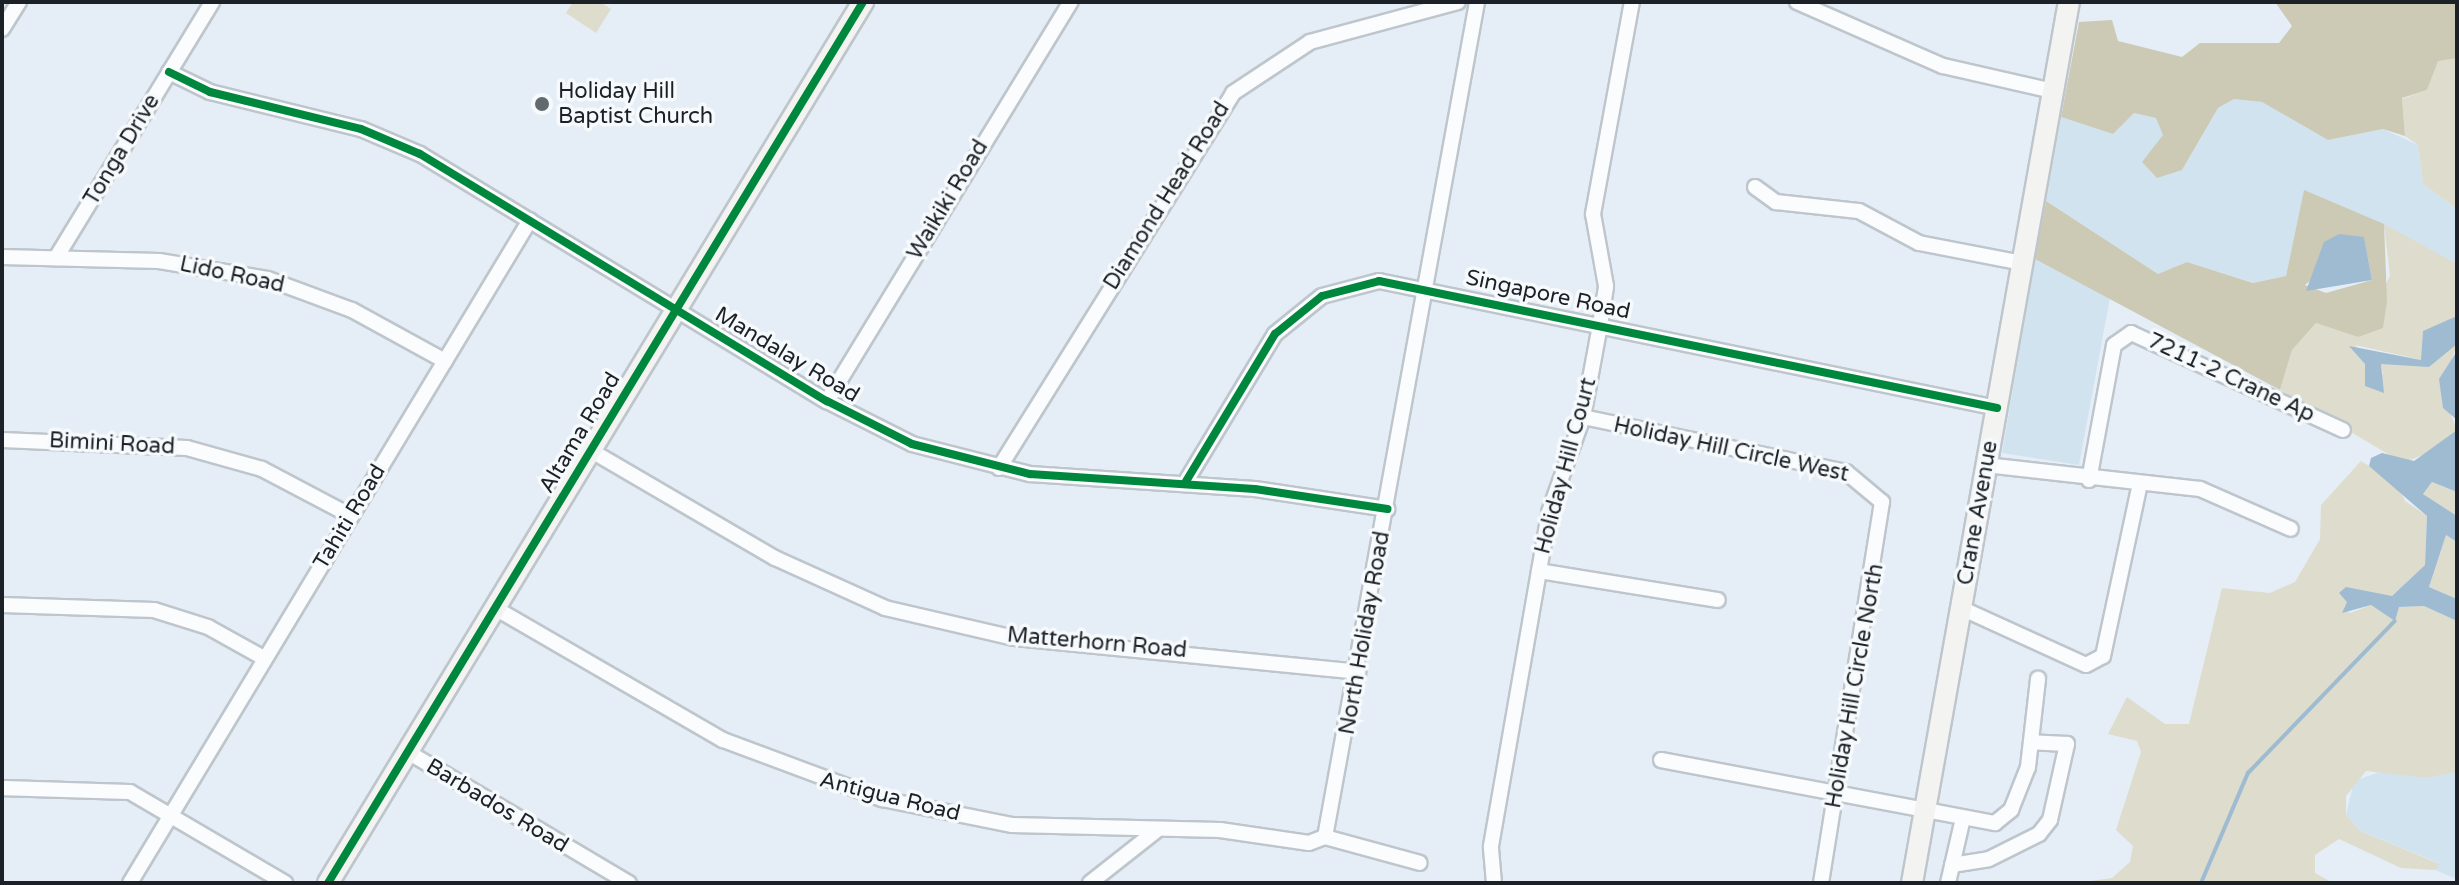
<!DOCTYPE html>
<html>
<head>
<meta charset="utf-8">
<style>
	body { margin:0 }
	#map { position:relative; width:2459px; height:885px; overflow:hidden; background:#e5eef6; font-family:"Varela Round",sans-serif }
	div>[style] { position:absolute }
	.built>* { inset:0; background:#d2e3f0 }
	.green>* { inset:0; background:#dedccd }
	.forest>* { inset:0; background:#ccc9b5 }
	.water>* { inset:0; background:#9ebbd2 }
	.stream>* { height:4px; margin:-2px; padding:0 2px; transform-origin:2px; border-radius:2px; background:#9ebbd2 }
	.roads { filter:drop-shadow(2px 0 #bec6cc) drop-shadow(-2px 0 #bec6cc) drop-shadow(0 2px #bec6cc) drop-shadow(0 -2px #bec6cc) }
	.street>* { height:14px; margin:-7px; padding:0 7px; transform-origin:7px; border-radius:7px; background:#fbfcfe }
	.secondary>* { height:20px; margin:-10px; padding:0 10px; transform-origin:10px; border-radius:10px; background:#f3f3f1 }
	.cycleway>* { height:8px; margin:-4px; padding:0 4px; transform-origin:4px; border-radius:4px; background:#00873e }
	.dots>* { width:22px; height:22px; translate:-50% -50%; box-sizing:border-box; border:4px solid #f7fafd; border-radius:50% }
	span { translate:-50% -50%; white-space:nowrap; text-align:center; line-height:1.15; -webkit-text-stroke:7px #f7fafd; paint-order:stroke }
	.poi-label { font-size:22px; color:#1b2126 }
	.left { translate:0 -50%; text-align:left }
	.street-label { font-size:22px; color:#1b2126 }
	.frame { position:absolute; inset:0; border:4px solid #1b2126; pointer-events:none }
</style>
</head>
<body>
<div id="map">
	<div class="built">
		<div style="clip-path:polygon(2234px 99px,2262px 102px,2328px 140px,2383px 129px,2418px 145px,2423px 184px,2457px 209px,2457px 264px,2304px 191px,2286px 276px,2254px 283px,2187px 262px,2158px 274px,2046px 201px,2061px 117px,2113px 134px,2134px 113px,2157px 118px,2182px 170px,2218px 108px)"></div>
		<div style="clip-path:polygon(2035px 259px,2110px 298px,2079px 465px,2002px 453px)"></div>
		<div style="clip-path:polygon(2388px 769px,2427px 778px,2457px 772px,2457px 879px,2435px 870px,2439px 863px,2360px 831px,2346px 815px,2354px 781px)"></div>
	</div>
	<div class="green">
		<div style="clip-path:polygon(573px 2px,600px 2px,611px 9px,596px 33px,566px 13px)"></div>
		<div style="clip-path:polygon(2449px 56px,2457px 58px,2457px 209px,2423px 184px,2418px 145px,2405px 136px,2402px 99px,2427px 90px,2437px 61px)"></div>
		<div style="clip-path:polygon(2384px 224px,2457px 264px,2456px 319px,2423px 331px,2422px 360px,2355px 345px,2383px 375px,2381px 364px,2435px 358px,2457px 344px,2441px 391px,2457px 430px,2442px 447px,2403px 463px,2280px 390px,2292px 350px,2316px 323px,2358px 337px,2390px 276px)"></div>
		<div style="clip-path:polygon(2361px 461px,2397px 483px,2405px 501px,2427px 516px,2425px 565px,2392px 596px,2357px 593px,2344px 607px,2350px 613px,2371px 605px,2395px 620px,2399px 607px,2424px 606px,2457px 621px,2457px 772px,2427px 778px,2366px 771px,2346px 796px,2346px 815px,2360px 831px,2440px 864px,2435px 870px,2401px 868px,2339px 839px,2315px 855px,2315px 873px,2333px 883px,2076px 883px,2112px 878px,2130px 862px,2133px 846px,2116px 830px,2141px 752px,2137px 741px,2108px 734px,2127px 697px,2165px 724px,2189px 724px,2222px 588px,2270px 593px,2295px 582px,2320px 539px,2321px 505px)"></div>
		<div style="clip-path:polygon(2432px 482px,2457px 492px,2457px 516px,2423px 494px)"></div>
		<div style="clip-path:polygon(2446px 535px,2457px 542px,2457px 599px,2429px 587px)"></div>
	</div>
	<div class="forest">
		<div style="clip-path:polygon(2275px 2px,2457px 2px,2457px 58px,2438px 61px,2427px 90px,2402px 98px,2405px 136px,2383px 129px,2328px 140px,2262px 102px,2234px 99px,2218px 108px,2182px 170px,2157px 178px,2142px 162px,2163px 135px,2156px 118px,2134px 113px,2113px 134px,2061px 117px,2079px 22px,2112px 20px,2118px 41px,2182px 57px,2200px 43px,2279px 43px,2292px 26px)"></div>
		<div style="clip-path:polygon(evenodd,2304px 190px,2384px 224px,2387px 301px,2383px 328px,2358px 337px,2316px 323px,2292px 350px,2280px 390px,2035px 259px,2046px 201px,2158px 274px,2187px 262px,2253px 283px,2286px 276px,2304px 190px,2364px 238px,2372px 280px,2326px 293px,2305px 285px,2364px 238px)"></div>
	</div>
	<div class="water">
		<div style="clip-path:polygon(2339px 234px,2364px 237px,2372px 280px,2306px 291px,2324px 242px)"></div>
		<div style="clip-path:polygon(2457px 316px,2457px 344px,2429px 367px,2381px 364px,2384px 393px,2365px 386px,2365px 364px,2349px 346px,2421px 360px,2423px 331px)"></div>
		<div style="clip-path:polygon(2457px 351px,2457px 420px,2443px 408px,2439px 379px)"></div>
		<div style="clip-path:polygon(2457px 430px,2457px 492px,2432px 482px,2423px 494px,2457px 516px,2457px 542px,2446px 535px,2429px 587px,2457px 599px,2457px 621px,2424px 606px,2399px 607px,2395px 621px,2371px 605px,2342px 613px,2347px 602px,2339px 593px,2346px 587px,2392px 596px,2425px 565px,2427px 516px,2369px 466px,2371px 458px,2382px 453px,2414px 461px)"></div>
	</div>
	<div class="stream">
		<div style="left:2201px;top:883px;width:120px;rotate:-66.9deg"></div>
		<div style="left:2248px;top:773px;width:211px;rotate:-46deg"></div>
	</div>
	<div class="roads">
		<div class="street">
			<div style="left:1797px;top:2px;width:159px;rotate:23.7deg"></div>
			<div style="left:1943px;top:66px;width:113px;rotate:12.8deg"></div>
			<div style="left:2px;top:29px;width:32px;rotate:-58deg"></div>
			<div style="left:169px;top:72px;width:46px;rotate:26deg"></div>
			<div style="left:210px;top:92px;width:155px;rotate:13.8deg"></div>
			<div style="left:361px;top:129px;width:64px;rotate:23deg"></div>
			<div style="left:420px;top:154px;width:476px;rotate:31.3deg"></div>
			<div style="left:827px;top:401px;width:95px;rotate:26.8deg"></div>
			<div style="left:912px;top:444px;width:122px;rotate:14.3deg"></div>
			<div style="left:1030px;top:474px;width:225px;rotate:3.8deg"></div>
			<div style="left:1255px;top:489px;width:134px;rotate:8.6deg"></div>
			<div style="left:1755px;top:187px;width:26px;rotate:36deg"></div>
			<div style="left:1776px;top:202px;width:83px;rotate:6.2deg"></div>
			<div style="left:1859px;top:211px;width:68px;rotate:28.1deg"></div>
			<div style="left:1919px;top:243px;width:106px;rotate:10.9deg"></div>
			<div style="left:2px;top:257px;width:157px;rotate:1.5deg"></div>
			<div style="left:159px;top:261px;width:110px;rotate:9.4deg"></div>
			<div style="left:268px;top:279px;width:90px;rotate:20.3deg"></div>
			<div style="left:352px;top:310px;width:106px;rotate:28.7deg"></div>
			<div style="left:56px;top:258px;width:300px;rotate:-58.6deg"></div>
			<div style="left:827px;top:401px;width:468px;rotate:-58.6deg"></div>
			<div style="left:1583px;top:417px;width:269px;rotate:11.8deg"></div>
			<div style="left:1846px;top:472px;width:47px;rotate:39.8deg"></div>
			<div style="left:1882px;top:502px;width:386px;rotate:99.1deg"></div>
			<div style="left:2px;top:440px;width:185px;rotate:2.5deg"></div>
			<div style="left:187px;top:448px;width:78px;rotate:15.6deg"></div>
			<div style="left:262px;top:469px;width:101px;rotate:27.8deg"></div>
			<div style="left:590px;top:450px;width:214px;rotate:30.3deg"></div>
			<div style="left:775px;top:558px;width:121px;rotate:24.4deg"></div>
			<div style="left:885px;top:608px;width:132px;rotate:13.1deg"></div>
			<div style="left:1014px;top:638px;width:346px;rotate:5.6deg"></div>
			<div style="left:1986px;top:465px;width:215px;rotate:6.4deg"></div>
			<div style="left:2200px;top:489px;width:99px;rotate:23.7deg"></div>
			<div style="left:999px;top:468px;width:442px;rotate:-58deg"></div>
			<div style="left:1233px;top:93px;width:92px;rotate:-33.5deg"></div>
			<div style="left:1310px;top:42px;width:153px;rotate:-15.1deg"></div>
			<div style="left:2089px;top:480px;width:137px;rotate:-79.5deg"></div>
			<div style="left:2114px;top:345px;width:21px;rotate:-35deg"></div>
			<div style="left:2131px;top:333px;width:233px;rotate:24.6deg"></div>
			<div style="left:1185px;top:483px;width:174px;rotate:-58.9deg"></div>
			<div style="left:1275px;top:334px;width:60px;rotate:-39deg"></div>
			<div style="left:1322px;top:296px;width:59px;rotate:-14.7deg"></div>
			<div style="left:1379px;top:281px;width:631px;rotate:11.61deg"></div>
			<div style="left:1539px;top:571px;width:181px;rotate:9.2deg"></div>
			<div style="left:2px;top:605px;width:152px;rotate:1.9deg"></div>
			<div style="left:154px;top:610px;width:57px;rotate:17.5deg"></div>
			<div style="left:208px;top:627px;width:64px;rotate:29deg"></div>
			<div style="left:495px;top:608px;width:263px;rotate:30.1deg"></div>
			<div style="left:723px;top:740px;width:170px;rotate:20.4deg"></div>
			<div style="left:882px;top:799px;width:133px;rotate:11.3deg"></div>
			<div style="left:1012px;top:825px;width:208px;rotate:1.4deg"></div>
			<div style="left:1220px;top:830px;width:90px;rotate:8.3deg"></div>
			<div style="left:1309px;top:843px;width:17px;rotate:-21deg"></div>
			<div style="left:1961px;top:608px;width:137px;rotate:24.5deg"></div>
			<div style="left:2086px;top:665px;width:19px;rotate:-28deg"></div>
			<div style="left:2103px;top:656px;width:177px;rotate:-77.9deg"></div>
			<div style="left:408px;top:752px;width:257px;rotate:30.7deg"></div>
			<div style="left:1661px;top:760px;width:340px;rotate:10.7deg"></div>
			<div style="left:1995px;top:823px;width:21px;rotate:-39deg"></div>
			<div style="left:2011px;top:810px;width:46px;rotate:-68.4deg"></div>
			<div style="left:2028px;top:767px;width:89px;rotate:-83.5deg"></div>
			<div style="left:2px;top:788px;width:128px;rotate:1.8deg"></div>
			<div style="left:130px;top:792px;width:180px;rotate:30.4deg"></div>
			<div style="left:1325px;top:837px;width:849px;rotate:-79.68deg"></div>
			<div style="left:1325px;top:837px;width:98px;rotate:15.3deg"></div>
			<div style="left:1952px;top:865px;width:37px;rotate:-9deg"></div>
			<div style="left:1989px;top:859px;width:56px;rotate:-26.6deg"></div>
			<div style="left:2039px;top:834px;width:18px;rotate:-52deg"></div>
			<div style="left:2050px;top:820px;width:78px;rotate:-77.4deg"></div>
			<div style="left:2067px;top:744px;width:35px;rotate:-177deg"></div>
			<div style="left:130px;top:883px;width:774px;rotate:-58.9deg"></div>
			<div style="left:1090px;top:883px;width:85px;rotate:-38.3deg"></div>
			<div style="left:1494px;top:883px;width:37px;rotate:-95deg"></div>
			<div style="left:1491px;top:846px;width:339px;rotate:-80.1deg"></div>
			<div style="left:1549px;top:512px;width:101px;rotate:-70.3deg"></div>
			<div style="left:1583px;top:417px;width:94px;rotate:-79.5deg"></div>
			<div style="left:1600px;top:325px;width:39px;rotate:-81deg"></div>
			<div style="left:1606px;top:286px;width:73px;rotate:-100.2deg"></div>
			<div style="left:1593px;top:214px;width:216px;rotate:-79.6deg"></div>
			<div style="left:1948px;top:883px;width:67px;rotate:-77deg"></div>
		</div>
		<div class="secondary">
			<div style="left:328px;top:883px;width:1031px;rotate:-58.73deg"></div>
			<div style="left:1912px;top:883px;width:895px;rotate:-79.9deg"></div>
		</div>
	</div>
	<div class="cycleway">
		<div style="left:169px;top:72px;width:46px;rotate:26deg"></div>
		<div style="left:210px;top:92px;width:155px;rotate:13.8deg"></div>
		<div style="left:361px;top:129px;width:64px;rotate:23deg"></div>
		<div style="left:420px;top:154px;width:476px;rotate:31.3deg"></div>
		<div style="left:827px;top:401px;width:95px;rotate:26.8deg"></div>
		<div style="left:912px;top:444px;width:122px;rotate:14.3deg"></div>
		<div style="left:1030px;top:474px;width:225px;rotate:3.8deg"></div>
		<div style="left:1255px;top:489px;width:134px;rotate:8.6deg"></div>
		<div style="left:1185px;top:483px;width:174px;rotate:-58.9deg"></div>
		<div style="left:1275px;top:334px;width:60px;rotate:-39deg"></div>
		<div style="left:1322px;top:296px;width:59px;rotate:-14.7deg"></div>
		<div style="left:1379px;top:281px;width:631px;rotate:11.61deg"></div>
		<div style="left:328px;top:883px;width:1031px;rotate:-58.73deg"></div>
	</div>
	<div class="dots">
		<div style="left:542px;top:104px;background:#62696f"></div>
	</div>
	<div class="poi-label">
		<span class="left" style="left:558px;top:104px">Holiday Hill<br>Baptist Church</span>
	</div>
	<div class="street-label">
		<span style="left:122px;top:150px;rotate:-59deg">Tonga Drive</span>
		<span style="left:1167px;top:196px;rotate:-58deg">Diamond Head Road</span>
		<span style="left:948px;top:200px;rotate:-59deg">Waikiki Road</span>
		<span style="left:232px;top:275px;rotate:12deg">Lido Road</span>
		<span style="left:1548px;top:295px;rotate:12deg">Singapore Road</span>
		<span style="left:787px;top:355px;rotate:31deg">Mandalay Road</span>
		<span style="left:2231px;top:378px;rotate:25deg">7211-2 Crane Ap</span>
		<span style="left:580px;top:433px;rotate:-59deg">Altama Road</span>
		<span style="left:112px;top:444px;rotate:3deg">Bimini Road</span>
		<span style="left:1731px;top:450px;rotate:12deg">Holiday Hill Circle West</span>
		<span style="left:1566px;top:466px;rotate:-75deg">Holiday Hill Court</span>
		<span style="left:1978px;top:513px;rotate:-80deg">Crane Avenue</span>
		<span style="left:350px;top:517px;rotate:-59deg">Tahiti Road</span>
		<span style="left:1365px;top:633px;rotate:-80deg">North Holiday Road</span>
		<span style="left:1097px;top:643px;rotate:5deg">Matterhorn Road</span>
		<span style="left:1855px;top:686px;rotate:-80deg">Holiday Hill Circle North</span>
		<span style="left:890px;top:797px;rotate:14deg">Antigua Road</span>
		<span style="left:497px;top:806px;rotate:31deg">Barbados Road</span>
	</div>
	<div class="frame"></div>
</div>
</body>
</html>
